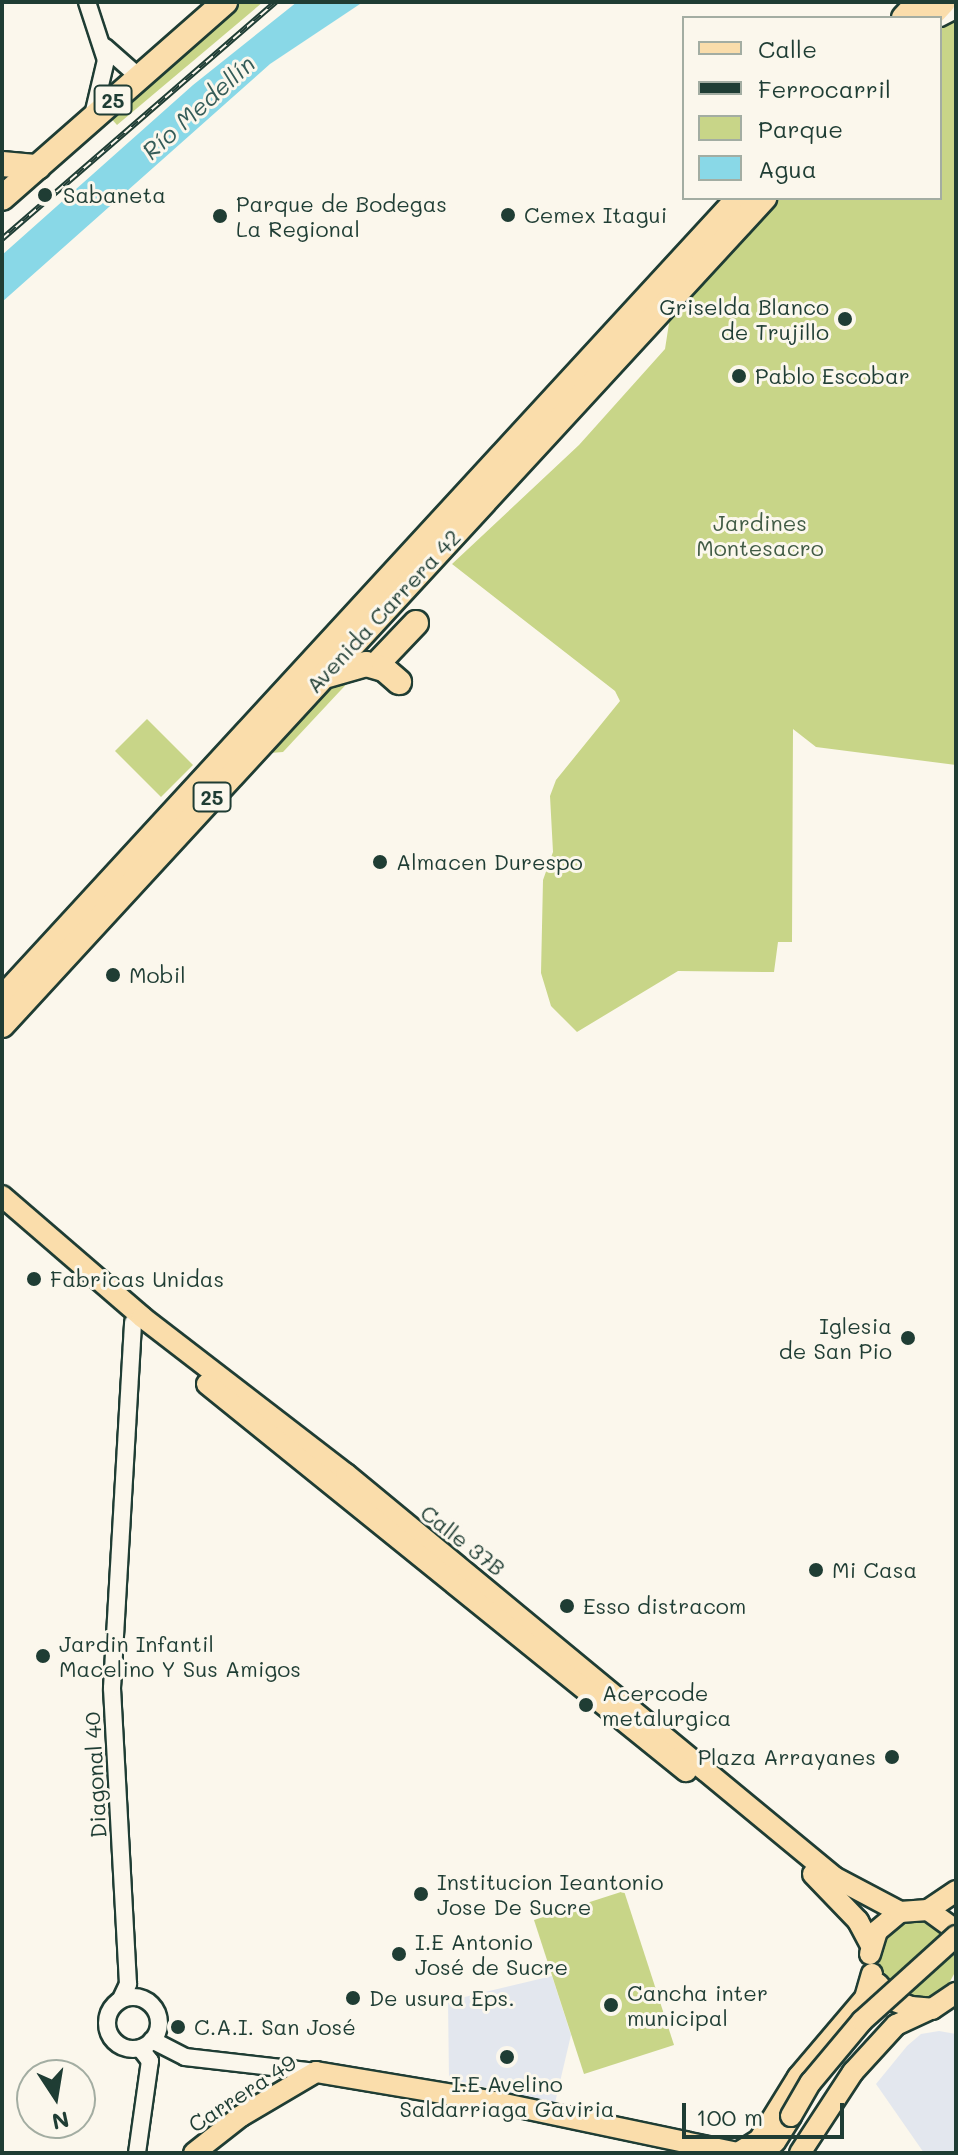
<!DOCTYPE html>
<html>
<head>
<meta charset="utf-8">
<style>
	body { margin:0 }
	#map { position:relative; width:958px; height:2155px; overflow:hidden; background:#fbf7ec; font-family:Mali,sans-serif }
	div>[style] { position:absolute }
	.built>* { inset:0; background:#e3e7ee }
	.green>* { inset:0; background:#c8d588 }
	.round { border-radius:50% }
	.water>* { inset:0; background:#89d8e7 }
	.roads { filter:drop-shadow(2px 0 #1f3d34) drop-shadow(-2px 0 #1f3d34) drop-shadow(0 2px #1f3d34) drop-shadow(0 -2px #1f3d34) }
	.minor>* { height:16px; margin:-8px; padding:0 8px; transform-origin:8px; border-radius:8px; background:#fbf7ec }
	.minor>.ring { margin:-8px; padding:0; box-sizing:content-box; background:none; border:16px solid #fbf7ec; border-radius:50% }
	.major>* { height:20px; margin:-10px; padding:0 10px; transform-origin:10px; border-radius:10px; background:#faddab }
	.highway>* { height:24px; margin:-12px; padding:0 12px; transform-origin:12px; border-radius:12px; background:#faddab }
	.rail>* { height:6px; margin-top:-3px; transform-origin:0; background:repeating-linear-gradient(90deg,#fbf7ec 0 9px,#1f3d34 0 18px); box-sizing:border-box; border-block:2px solid #1f3d34 }
	.bridges { filter:drop-shadow(2px 0 #1f3d34) drop-shadow(-2px 0 #1f3d34) drop-shadow(0 2px #1f3d34) drop-shadow(0 -2px #1f3d34) }
	.major-bridge>* { height:20px; margin:-10px; padding:0 10px; transform-origin:10px; border-radius:10px; background:#faddab }
	.dots>* { width:22px; height:22px; translate:-50% -50%; box-sizing:border-box; border:4px solid #fbf7ec; border-radius:50% }
	span { translate:-50% -50%; white-space:nowrap; text-align:center; line-height:1.15; -webkit-text-stroke:6px #fbf7ec; paint-order:stroke }
	.shield-label span { padding:2px 6px; background:#fbf7ec; border:2px solid; border-radius:6px; -webkit-text-stroke-width:0 }
	.shield-label { font-size:20px; color:#1f3d34; font-weight:700 }
	.poi-label { font-size:22px; color:#1f3d34 }
	.left { translate:0 -50%; text-align:left }
	.right { translate:-100% -50%; text-align:right }
	.park-label { font-size:22px; color:#415b45 }
	.street-label { font-size:22px; color:#1f3d34 }
	.water-label { font-size:24px; color:#345c58; font-style:italic }
	.frame { position:absolute; inset:0; border:4px solid #1f3d34; pointer-events:none }
	.legend { position:absolute; left:682px; top:16px; width:260px; height:184px; box-sizing:border-box; background:#fbf7ec; border:2px solid #a3ada2; margin:0; padding:10px 14px; list-style:none; font-size:24px; color:#1f3d34 }
	.legend li { display:flex; align-items:center; gap:16px; height:40px }
	.legend b { width:40px; border:2px solid #a3ada2 }
	.north { position:absolute; left:16px; top:2059px; width:80px; height:80px; box-sizing:border-box; background:#fbf7ec; border:2px solid #a3ada2; border-radius:50%; rotate:168deg; font-size:22px; font-weight:700; line-height:32px; text-align:center; color:#1f3d34 }
	.north::after { content:''; display:block; margin:auto; width:28px; height:36px; background:#1f3d34; clip-path:polygon(50% 0,100% 100%,50% 72%,0 100%) }
	.scale { position:absolute; left:682px; top:2103px; width:162px; height:36px; box-sizing:border-box; border:4px solid #1f3d34; border-top:0; padding-left:10px; font-size:24px; line-height:28px; white-space:nowrap; color:#1f3d34; -webkit-text-stroke:6px #fbf7ec; paint-order:stroke }
</style>
</head>
<body>
<div id="map">
	<div class="built">
		<div style="clip-path:polygon(552px 1976px,571px 2035px,555px 2103px,449px 2079px,448px 2001px)"></div>
		<div style="clip-path:polygon(939px 2031px,956px 2034px,956px 2153px,924px 2153px,876px 2084px,907px 2046px,921px 2034px)"></div>
	</div>
	<div class="green">
		<div style="clip-path:polygon(239px 2px,263px 2px,117px 125px,109px 116px)"></div>
		<div style="clip-path:polygon(956px 19px,956px 765px,816px 747px,793px 729px,792px 942px,778px 942px,774px 972px,678px 971px,577px 1032px,551px 1006px,541px 973px,543px 880px,553px 852px,550px 796px,556px 780px,620px 701px,615px 691px,452px 564px,579px 445px,665px 349px,670px 317px,780px 198px,940px 198px,940px 29px)"></div>
		<div style="clip-path:polygon(354px 676px,283px 752px,270px 753px,340px 679px)"></div>
		<div style="clip-path:polygon(147px 719px,193px 765px,161px 797px,115px 751px)"></div>
		<div style="clip-path:polygon(624px 1891px,674px 2045px,584px 2074px,534px 1920px)"></div>
		<div class="round" style="left:879px;top:1920px;width:78px;height:78px"></div>
	</div>
	<div class="water">
		<div style="clip-path:polygon(297px 2px,363px 2px,270px 64px,2px 302px,2px 255px,193px 85px)"></div>
	</div>
	<div class="roads">
		<div class="minor">
			<div style="left:87px;top:2px;width:61px;rotate:71.9deg"></div>
			<div style="left:106px;top:60px;width:57px;rotate:103.3deg"></div>
			<div style="left:940px;top:18px;width:18px;rotate:-27deg"></div>
			<div style="left:105px;top:47px;width:45px;rotate:41.4deg"></div>
			<div class="ring" style="left:107px;top:1997px;width:36px;height:36px"></div>
			<div style="left:121px;top:1999px;width:17px;rotate:-65deg"></div>
			<div style="left:128px;top:1984px;width:296px;rotate:-93.1deg"></div>
			<div style="left:112px;top:1688px;width:366px;rotate:-86.7deg"></div>
			<div style="left:152px;top:2040px;width:37px;rotate:27deg"></div>
			<div style="left:185px;top:2057px;width:132px;rotate:6.5deg"></div>
			<div style="left:137px;top:2153px;width:93px;rotate:-82deg"></div>
			<div style="left:150px;top:2061px;width:16px;rotate:-128deg"></div>
		</div>
		<div class="major">
			<div style="left:2px;top:1196px;width:185px;rotate:40.8deg"></div>
			<div style="left:142px;top:1317px;width:257px;rotate:37.6deg"></div>
			<div style="left:346px;top:1474px;width:633px;rotate:39.55deg"></div>
			<div style="left:834px;top:1877px;width:75px;rotate:27.9deg"></div>
			<div style="left:207px;top:1384px;width:616px;rotate:38.94deg"></div>
			<div style="left:813px;top:1874px;width:65px;rotate:46.2deg"></div>
			<div style="left:858px;top:1921px;width:27px;rotate:62deg"></div>
			<div style="left:928px;top:1910px;width:34px;rotate:-34deg"></div>
			<div style="left:870px;top:1954px;width:24px;rotate:-73deg"></div>
			<div style="left:877px;top:1931px;width:30px;rotate:-40deg"></div>
			<div style="left:900px;top:1912px;width:28px;rotate:-4deg"></div>
			<div style="left:928px;top:1910px;width:34px;rotate:36deg"></div>
			<div style="left:878px;top:1984px;width:21px;rotate:49deg"></div>
			<div style="left:892px;top:2000px;width:20px;rotate:20deg"></div>
			<div style="left:911px;top:2007px;width:21px;rotate:5deg"></div>
			<div style="left:932px;top:2009px;width:29px;rotate:-34deg"></div>
			<div style="left:194px;top:2153px;width:60px;rotate:-38.2deg"></div>
			<div style="left:241px;top:2116px;width:87px;rotate:-30.4deg"></div>
			<div style="left:316px;top:2072px;width:181px;rotate:9.5deg"></div>
			<div style="left:495px;top:2102px;width:248px;rotate:11.9deg"></div>
			<div style="left:738px;top:2153px;width:25px;rotate:-32deg"></div>
			<div style="left:759px;top:2140px;width:74px;rotate:-58.2deg"></div>
			<div style="left:798px;top:2077px;width:104px;rotate:-49.7deg"></div>
			<div style="left:865px;top:1998px;width:25px;rotate:-74deg"></div>
			<div style="left:759px;top:2153px;width:19px;rotate:-35deg"></div>
			<div style="left:775px;top:2142px;width:31px;rotate:-58deg"></div>
			<div style="left:800px;top:2153px;width:97px;rotate:-56.8deg"></div>
			<div style="left:853px;top:2072px;width:64px;rotate:-47.5deg"></div>
			<div style="left:896px;top:2025px;width:35px;rotate:-25deg"></div>
		</div>
		<div class="highway">
			<div style="left:904px;top:18px;width:22px;rotate:-47deg"></div>
			<div style="left:928px;top:18px;width:22px;rotate:-47deg"></div>
			<div style="left:2px;top:164px;width:36px;rotate:5deg"></div>
			<div style="left:2px;top:198px;width:297px;rotate:-41.3deg"></div>
			<div style="left:376px;top:665px;width:58px;rotate:-46.4deg"></div>
			<div style="left:328px;top:675px;width:40px;rotate:-16deg"></div>
			<div style="left:366px;top:664px;width:19px;rotate:16deg"></div>
			<div style="left:384px;top:669px;width:20px;rotate:41deg"></div>
			<div style="left:2px;top:999px;width:1088px;rotate:-47.38deg"></div>
			<div style="left:2px;top:1025px;width:1125px;rotate:-47.34deg"></div>
		</div>
	</div>
	<div class="rail">
		<div style="left:2px;top:239px;width:362px;rotate:-40.9deg"></div>
	</div>
	<div class="bridges">
		<div class="major-bridge">
			<div style="left:791px;top:2116px;width:39px;rotate:-60deg"></div>
			<div style="left:811px;top:2082px;width:80px;rotate:-50.1deg"></div>
			<div style="left:862px;top:2021px;width:127px;rotate:-42.1deg"></div>
		</div>
	</div>
	<div class="dots">
		<div style="left:45px;top:195px;background:#1f3d34"></div>
		<div style="left:508px;top:215px;background:#1f3d34"></div>
		<div style="left:220px;top:216px;background:#1f3d34"></div>
		<div style="left:845px;top:319px;background:#1f3d34"></div>
		<div style="left:739px;top:376px;background:#1f3d34"></div>
		<div style="left:380px;top:862px;background:#1f3d34"></div>
		<div style="left:113px;top:975px;background:#1f3d34"></div>
		<div style="left:34px;top:1279px;background:#1f3d34"></div>
		<div style="left:908px;top:1338px;background:#1f3d34"></div>
		<div style="left:816px;top:1570px;background:#1f3d34"></div>
		<div style="left:567px;top:1606px;background:#1f3d34"></div>
		<div style="left:43px;top:1656px;background:#1f3d34"></div>
		<div style="left:586px;top:1705px;background:#1f3d34"></div>
		<div style="left:892px;top:1757px;background:#1f3d34"></div>
		<div style="left:421px;top:1894px;background:#1f3d34"></div>
		<div style="left:399px;top:1954px;background:#1f3d34"></div>
		<div style="left:353px;top:1998px;background:#1f3d34"></div>
		<div style="left:611px;top:2005px;background:#1f3d34"></div>
		<div style="left:178px;top:2027px;background:#1f3d34"></div>
		<div style="left:507px;top:2057px;background:#1f3d34"></div>
	</div>
	<div class="shield-label">
		<span style="left:113px;top:100px">25</span>
		<span style="left:212px;top:797px">25</span>
	</div>
	<div class="poi-label">
		<span class="left" style="left:63px;top:195px">Sabaneta</span>
		<span class="left" style="left:236px;top:216px">Parque de Bodegas<br>La Regional</span>
		<span class="left" style="left:524px;top:215px">Cemex Itagui</span>
		<span class="right" style="left:829px;top:319px">Griselda Blanco<br>de Trujillo</span>
		<span class="left" style="left:755px;top:376px">Pablo Escobar</span>
		<span class="left" style="left:396px;top:862px">Almacen Durespo</span>
		<span class="left" style="left:129px;top:975px">Mobil</span>
		<span class="left" style="left:50px;top:1279px">Fabricas Unidas</span>
		<span class="right" style="left:892px;top:1338px">Iglesia<br>de San Pio</span>
		<span class="left" style="left:832px;top:1570px">Mi Casa</span>
		<span class="left" style="left:583px;top:1606px">Esso distracom</span>
		<span class="left" style="left:59px;top:1656px">Jardin Infantil<br>Macelino Y Sus Amigos</span>
		<span class="left" style="left:602px;top:1705px">Acercode<br>metalurgica</span>
		<span class="right" style="left:876px;top:1757px">Plaza Arrayanes</span>
		<span class="left" style="left:437px;top:1894px">Institucion Ieantonio<br>Jose De Sucre</span>
		<span class="left" style="left:415px;top:1954px">I.E Antonio<br>José de Sucre</span>
		<span class="left" style="left:627px;top:2005px">Cancha inter<br>municipal</span>
		<span class="left" style="left:369px;top:1998px">De usura Eps.</span>
		<span class="left" style="left:194px;top:2027px">C.A.I. San José</span>
		<span style="left:507px;top:2096px">I.E Avelino<br>Saldarriaga Gaviria</span>
	</div>
	<div class="park-label">
		<span style="left:760px;top:535px">Jardines<br>Montesacro</span>
	</div>
	<div class="street-label">
		<span style="left:383px;top:611px;rotate:-47deg">Avenida Carrera 42</span>
		<span style="left:463px;top:1540px;rotate:38deg">Calle 37B</span>
		<span style="left:95px;top:1775px;rotate:-93deg">Diagonal 40</span>
		<span style="left:242px;top:2093px;rotate:-33deg">Carrera 49</span>
	</div>
	<div class="water-label">
		<span style="left:198px;top:107px;rotate:-42deg">Río Medellín</span>
	</div>
	<div class="frame"></div>
	<ul class="legend">
	<li><b style="height:10px;background:#faddab"></b>Calle</li>
	<li><b style="height:10px;background:#1f3d34"></b>Ferrocarril</li>
	<li><b style="height:22px;background:#c8d588"></b>Parque</li>
	<li><b style="height:22px;background:#89d8e7"></b>Agua</li>
	</ul>
	<div class="north">N</div>
	<div class="scale">100 m</div>
</div>
</body>
</html>
